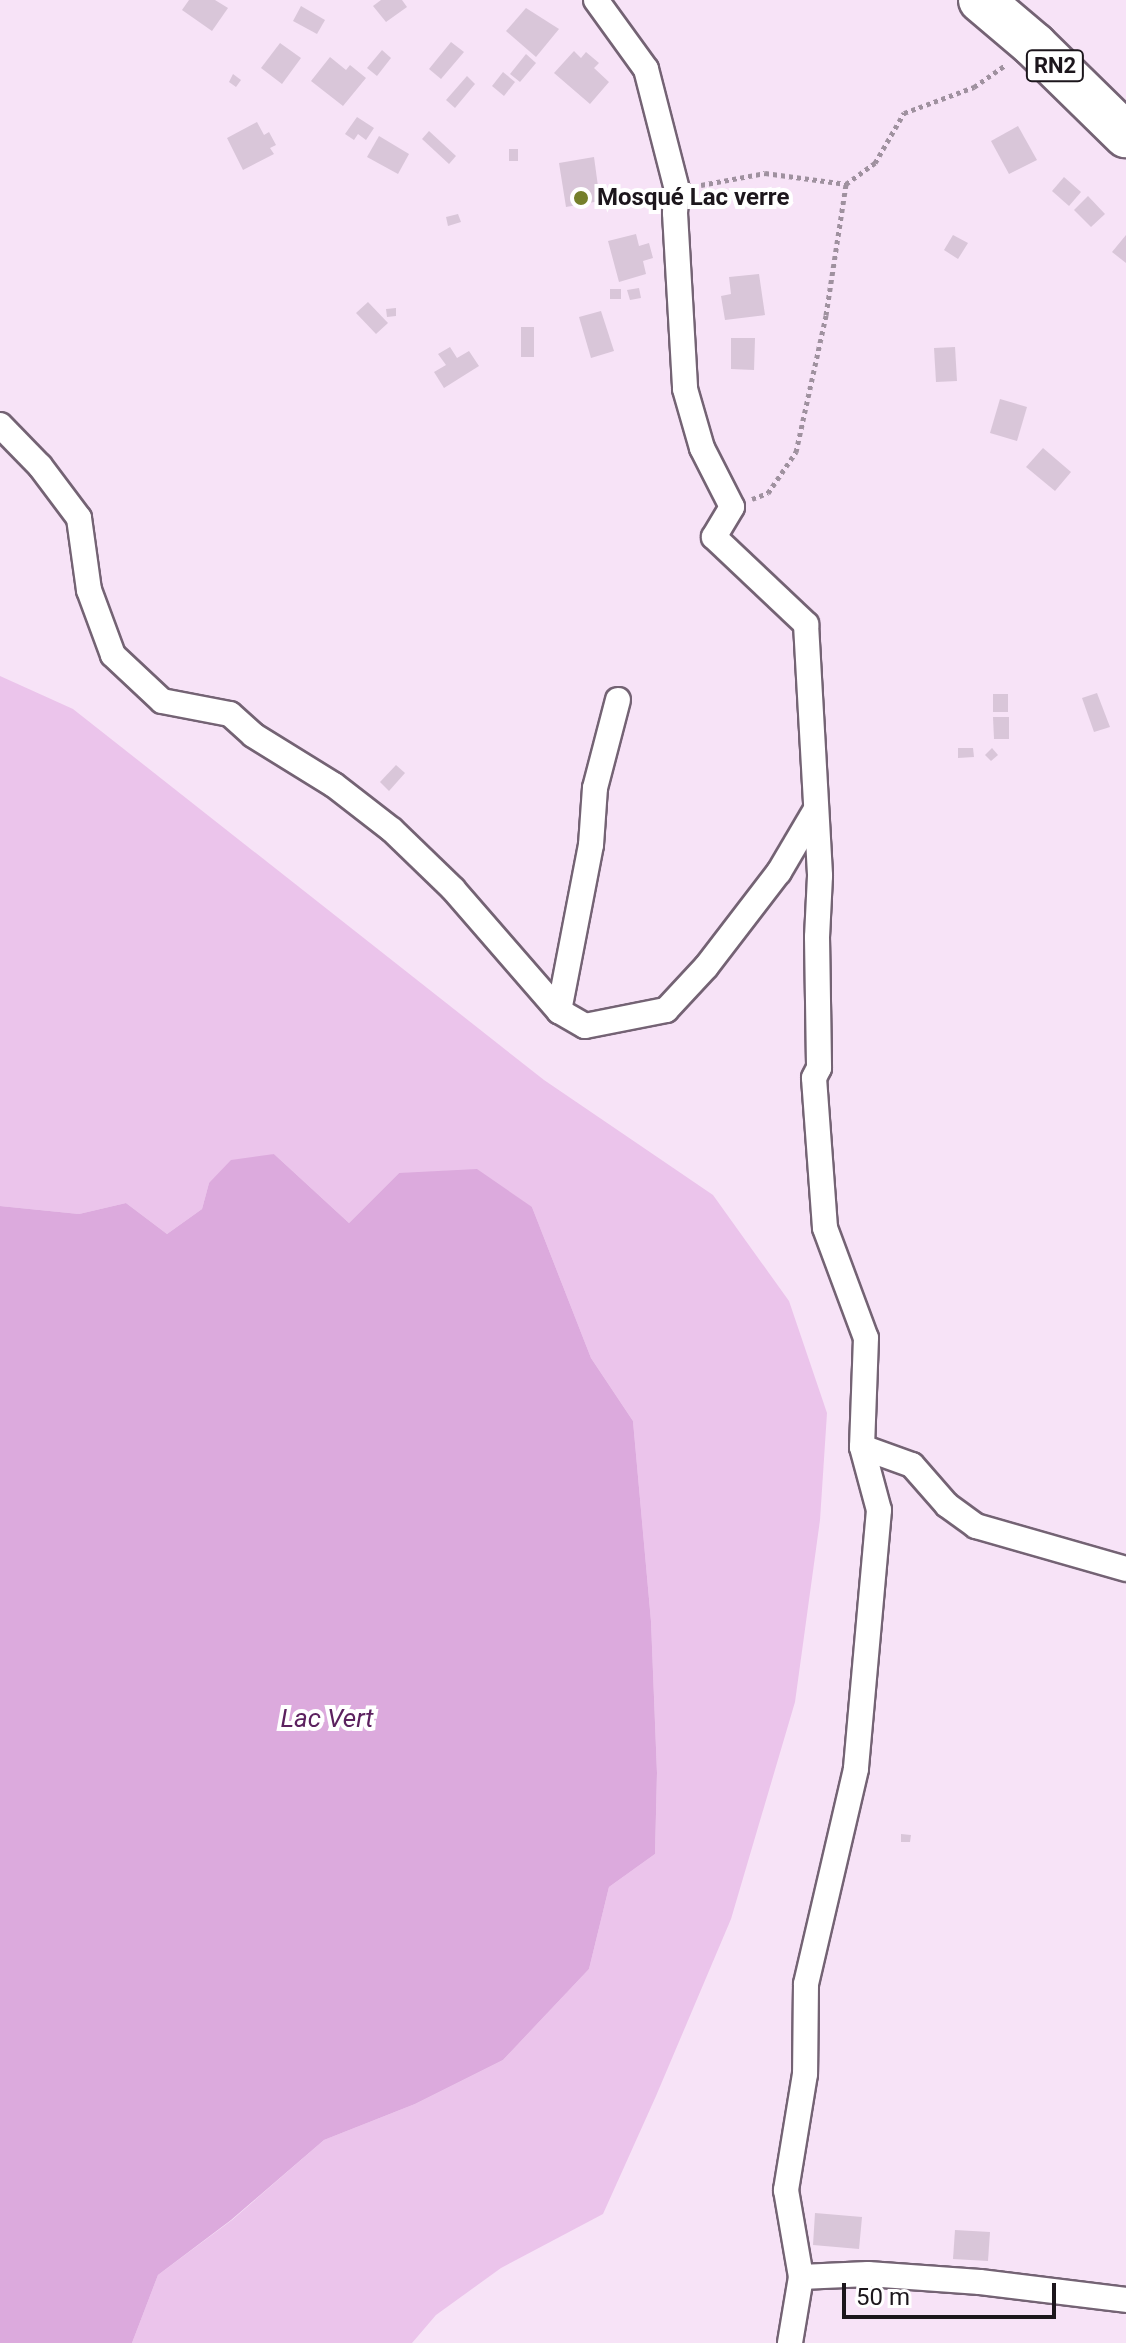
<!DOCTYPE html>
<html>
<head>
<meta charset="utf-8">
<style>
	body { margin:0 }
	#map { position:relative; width:1126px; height:2343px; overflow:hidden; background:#f7e3f7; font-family:Roboto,sans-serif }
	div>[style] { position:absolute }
	.green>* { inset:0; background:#ebc4eb }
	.water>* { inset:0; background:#dcaadd }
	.building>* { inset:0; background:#d9c6d9 }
	.path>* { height:5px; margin-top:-2.5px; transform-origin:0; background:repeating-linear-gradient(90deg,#9f919f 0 4px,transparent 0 8px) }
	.roads { filter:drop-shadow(2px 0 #746374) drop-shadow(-2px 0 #746374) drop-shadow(0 2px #746374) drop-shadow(0 -2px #746374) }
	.street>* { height:24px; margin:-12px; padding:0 12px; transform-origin:12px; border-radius:12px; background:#fff }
	.highway>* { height:44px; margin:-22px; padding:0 22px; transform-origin:22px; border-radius:22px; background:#fff }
	.dots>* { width:22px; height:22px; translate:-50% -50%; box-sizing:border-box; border:4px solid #fff; border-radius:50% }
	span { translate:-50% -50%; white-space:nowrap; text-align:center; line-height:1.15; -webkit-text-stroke:8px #fff; paint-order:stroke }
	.shield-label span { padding:2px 6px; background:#fff; border:2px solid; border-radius:6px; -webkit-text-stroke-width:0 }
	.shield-label { font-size:22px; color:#1c161c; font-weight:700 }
	.poi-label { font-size:24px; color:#1c161c; font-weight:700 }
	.left { translate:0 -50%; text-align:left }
	.water-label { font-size:26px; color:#5c215f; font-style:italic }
	.scale { position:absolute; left:842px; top:2283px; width:214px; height:36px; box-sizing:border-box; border:4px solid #1c161c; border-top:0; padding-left:10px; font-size:24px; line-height:28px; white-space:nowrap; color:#1c161c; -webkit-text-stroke:6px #fff; paint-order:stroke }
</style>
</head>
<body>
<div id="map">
	<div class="green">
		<div style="clip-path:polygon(0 676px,73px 709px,544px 1080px,713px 1195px,789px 1301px,827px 1413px,820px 1520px,795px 1702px,731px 1919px,656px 2096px,603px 2214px,501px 2268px,436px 2315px,412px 2343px,132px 2343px,158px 2275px,232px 2220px,324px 2140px,415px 2104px,503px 2060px,589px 1969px,609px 1887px,655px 1854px,657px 1773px,651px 1621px,633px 1421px,591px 1358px,532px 1207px,399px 1173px,349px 1223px,274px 1154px,209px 1183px,202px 1209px,167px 1234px,126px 1203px,79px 1214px,0 1206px)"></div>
	</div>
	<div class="water">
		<div style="clip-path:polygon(274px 1154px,349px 1223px,399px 1173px,477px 1169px,532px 1207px,591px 1358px,633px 1421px,651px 1621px,657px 1773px,655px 1854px,609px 1887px,589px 1969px,503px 2060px,415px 2104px,324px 2140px,231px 2220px,158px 2275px,132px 2343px,0 2343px,0 1206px,79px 1214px,126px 1203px,167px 1234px,202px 1209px,209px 1183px,231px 1160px)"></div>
	</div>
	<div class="building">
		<div style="clip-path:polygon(189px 0,215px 0,228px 8px,212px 31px,182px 10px)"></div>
		<div style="clip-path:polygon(381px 0,402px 0,407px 7px,386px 22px,373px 6px)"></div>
		<div style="clip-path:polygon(301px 6px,325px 20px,317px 34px,293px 21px)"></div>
		<div style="clip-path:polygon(526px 8px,559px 29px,536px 57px,506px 31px)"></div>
		<div style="clip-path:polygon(451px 42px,464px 52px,441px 79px,429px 69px)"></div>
		<div style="clip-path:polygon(280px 43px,301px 58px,282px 84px,261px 68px)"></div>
		<div style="clip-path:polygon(382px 50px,391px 58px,377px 76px,367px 68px)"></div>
		<div style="clip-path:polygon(574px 51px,581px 58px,586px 52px,599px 63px,594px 68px,609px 82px,590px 104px,554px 73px)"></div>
		<div style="clip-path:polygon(526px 54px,536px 63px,520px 82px,510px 74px)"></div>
		<div style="clip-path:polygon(330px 57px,346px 70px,350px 65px,366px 78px,343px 106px,311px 81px)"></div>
		<div style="clip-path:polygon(503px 72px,515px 82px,504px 96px,492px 86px)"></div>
		<div style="clip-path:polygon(233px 74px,241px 80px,236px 87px,229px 82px)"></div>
		<div style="clip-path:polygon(467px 76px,475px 84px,455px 108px,446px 100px)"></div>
		<div style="clip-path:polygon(357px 117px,374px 128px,366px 140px,358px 134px,354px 140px,345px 134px)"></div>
		<div style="clip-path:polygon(257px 122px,264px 135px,269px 132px,276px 145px,270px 148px,274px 154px,243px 170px,227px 138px)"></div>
		<div style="clip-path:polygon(1018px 126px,1037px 160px,1009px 174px,991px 141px)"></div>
		<div style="clip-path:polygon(429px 131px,456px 156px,449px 164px,422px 139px)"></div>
		<div style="clip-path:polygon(379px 136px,409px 154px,398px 174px,367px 157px)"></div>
		<div style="clip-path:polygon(509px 149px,518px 149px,518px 161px,509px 161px)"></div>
		<div style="clip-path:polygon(594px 157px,600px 201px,566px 207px,559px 163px)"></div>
		<div style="clip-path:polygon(1064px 177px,1081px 192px,1069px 206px,1052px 191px)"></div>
		<div style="clip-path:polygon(1088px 196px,1105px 214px,1091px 227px,1074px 210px)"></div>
		<div style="clip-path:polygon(458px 214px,461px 222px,448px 226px,446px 217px)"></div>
		<div style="clip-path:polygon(636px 234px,639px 246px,649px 243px,653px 258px,643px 261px,646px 274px,619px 282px,608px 241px)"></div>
		<div style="clip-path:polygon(953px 235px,968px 243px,958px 259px,944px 250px)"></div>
		<div style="clip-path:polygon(1126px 235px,1126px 263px,1112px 252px)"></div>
		<div style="clip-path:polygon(759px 274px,765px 315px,725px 320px,721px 296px,731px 294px,729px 277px)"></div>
		<div style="clip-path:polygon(639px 288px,641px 298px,630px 300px,627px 290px)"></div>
		<div style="clip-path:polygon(610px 289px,621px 289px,621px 299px,610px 299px)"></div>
		<div style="clip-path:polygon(368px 302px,388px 323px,376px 334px,356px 313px)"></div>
		<div style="clip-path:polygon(396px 308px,396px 316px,387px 317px,386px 309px)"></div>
		<div style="clip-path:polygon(601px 311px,614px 351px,591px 358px,579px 317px)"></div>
		<div style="clip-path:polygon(521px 327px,534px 327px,534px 357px,521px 357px)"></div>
		<div style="clip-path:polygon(731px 338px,755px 338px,754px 370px,731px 369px)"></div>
		<div style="clip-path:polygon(450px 347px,457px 358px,469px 351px,479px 366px,444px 388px,434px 372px,446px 365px,438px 354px)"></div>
		<div style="clip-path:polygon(955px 347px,957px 381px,936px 382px,934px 348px)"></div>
		<div style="clip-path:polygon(1000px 399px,1027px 407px,1017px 441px,990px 433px)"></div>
		<div style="clip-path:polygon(1043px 448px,1071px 472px,1055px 491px,1026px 467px)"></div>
		<div style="clip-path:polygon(1097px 693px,1110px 727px,1094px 732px,1082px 698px)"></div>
		<div style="clip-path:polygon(993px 694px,1008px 694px,1008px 712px,993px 712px)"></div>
		<div style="clip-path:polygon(993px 717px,1009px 717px,1009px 739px,994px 739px)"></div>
		<div style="clip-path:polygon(958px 748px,973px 748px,974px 757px,958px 758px)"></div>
		<div style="clip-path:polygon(992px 748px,998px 755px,991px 761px,985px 755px)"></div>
		<div style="clip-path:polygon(396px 765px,405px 773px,389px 791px,380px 782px)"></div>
		<div style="clip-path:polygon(901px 1834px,911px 1835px,910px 1842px,901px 1842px)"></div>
		<div style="clip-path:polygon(815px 2213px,862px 2217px,859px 2249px,813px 2245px)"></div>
		<div style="clip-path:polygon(955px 2230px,990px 2232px,988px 2261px,953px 2259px)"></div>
	</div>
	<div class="path">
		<div style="left:701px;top:185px;width:65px;rotate:-10.6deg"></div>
		<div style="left:765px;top:173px;width:82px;rotate:7.7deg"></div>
		<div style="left:846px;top:184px;width:36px;rotate:-36deg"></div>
		<div style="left:875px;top:163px;width:58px;rotate:-59.9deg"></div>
		<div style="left:904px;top:113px;width:75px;rotate:-20.4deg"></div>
		<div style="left:974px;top:87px;width:38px;rotate:-35deg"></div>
		<div style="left:752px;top:499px;width:17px;rotate:-21deg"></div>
		<div style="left:768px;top:493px;width:50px;rotate:-55.7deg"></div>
		<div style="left:796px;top:452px;width:140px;rotate:-77.6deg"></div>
		<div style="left:826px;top:315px;width:133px;rotate:-81.3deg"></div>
	</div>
	<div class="roads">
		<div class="street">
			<div style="left:596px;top:0;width:85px;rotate:54.1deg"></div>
			<div style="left:646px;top:69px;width:125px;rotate:75.6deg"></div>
			<div style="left:677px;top:190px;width:23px;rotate:95deg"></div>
			<div style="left:675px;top:213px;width:176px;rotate:86.7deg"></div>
			<div style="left:685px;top:389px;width:61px;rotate:73.9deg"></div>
			<div style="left:702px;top:448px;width:66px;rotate:63deg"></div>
			<div style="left:732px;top:507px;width:35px;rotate:121deg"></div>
			<div style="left:714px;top:537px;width:127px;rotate:43.4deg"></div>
			<div style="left:806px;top:624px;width:252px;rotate:86.8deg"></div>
			<div style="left:820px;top:876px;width:61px;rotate:92.8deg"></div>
			<div style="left:817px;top:937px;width:131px;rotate:89.1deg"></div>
			<div style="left:819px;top:1068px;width:11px;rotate:117deg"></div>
			<div style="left:814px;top:1078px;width:150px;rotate:85.8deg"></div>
			<div style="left:825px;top:1228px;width:117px;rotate:69.6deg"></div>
			<div style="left:866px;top:1338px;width:109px;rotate:92.1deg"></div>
			<div style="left:862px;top:1447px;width:65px;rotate:74.9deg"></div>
			<div style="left:879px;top:1510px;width:260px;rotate:95.1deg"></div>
			<div style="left:856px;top:1769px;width:221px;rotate:103.1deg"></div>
			<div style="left:806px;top:1984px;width:90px;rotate:90.6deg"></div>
			<div style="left:805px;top:2074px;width:118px;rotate:99.3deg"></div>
			<div style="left:786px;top:2190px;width:88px;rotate:80.2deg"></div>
			<div style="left:801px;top:2277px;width:67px;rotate:99.5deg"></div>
			<div style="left:0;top:425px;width:57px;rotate:45.7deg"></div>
			<div style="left:40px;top:466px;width:65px;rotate:53.1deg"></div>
			<div style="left:79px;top:518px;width:73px;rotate:82.1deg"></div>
			<div style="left:89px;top:590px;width:69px;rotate:69.7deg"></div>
			<div style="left:113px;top:655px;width:67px;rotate:43.2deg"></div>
			<div style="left:162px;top:701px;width:69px;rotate:10.8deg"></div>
			<div style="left:230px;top:714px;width:31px;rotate:42deg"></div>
			<div style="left:253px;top:735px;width:95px;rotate:31.7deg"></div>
			<div style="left:334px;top:785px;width:73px;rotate:37.8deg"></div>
			<div style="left:392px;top:830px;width:85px;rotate:44deg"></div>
			<div style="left:453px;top:889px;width:162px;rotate:49deg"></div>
			<div style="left:559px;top:1011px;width:30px;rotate:30deg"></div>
			<div style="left:585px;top:1026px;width:83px;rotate:-11.2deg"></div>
			<div style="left:666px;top:1010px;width:59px;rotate:-47.1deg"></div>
			<div style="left:706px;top:967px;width:120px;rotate:-52.5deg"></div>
			<div style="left:779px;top:872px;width:71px;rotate:-59.5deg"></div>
			<div style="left:559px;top:1011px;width:169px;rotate:-79.1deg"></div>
			<div style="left:591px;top:845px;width:57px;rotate:-86deg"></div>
			<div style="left:595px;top:788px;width:91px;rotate:-75.4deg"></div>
			<div style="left:862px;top:1447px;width:53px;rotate:19.8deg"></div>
			<div style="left:912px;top:1465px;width:53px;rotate:48.8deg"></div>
			<div style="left:947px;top:1505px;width:36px;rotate:36deg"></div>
			<div style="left:976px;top:1526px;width:156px;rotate:16deg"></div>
			<div style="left:801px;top:2277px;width:67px;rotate:-2.6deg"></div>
			<div style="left:868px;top:2274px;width:112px;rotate:4.1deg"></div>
			<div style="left:980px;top:2282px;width:147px;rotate:7deg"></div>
		</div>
		<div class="highway">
			<div style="left:981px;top:0;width:70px;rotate:40.3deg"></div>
			<div style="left:1034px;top:45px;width:129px;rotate:44.4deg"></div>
		</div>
	</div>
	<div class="dots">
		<div style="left:581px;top:198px;background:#757f2b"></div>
	</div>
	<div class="shield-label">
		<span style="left:1055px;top:66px">RN2</span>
	</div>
	<div class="poi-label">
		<span class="left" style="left:597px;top:198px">Mosqué Lac verre</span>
	</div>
	<div class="water-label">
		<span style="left:327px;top:1719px">Lac Vert</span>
	</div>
	<div class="scale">50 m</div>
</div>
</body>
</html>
